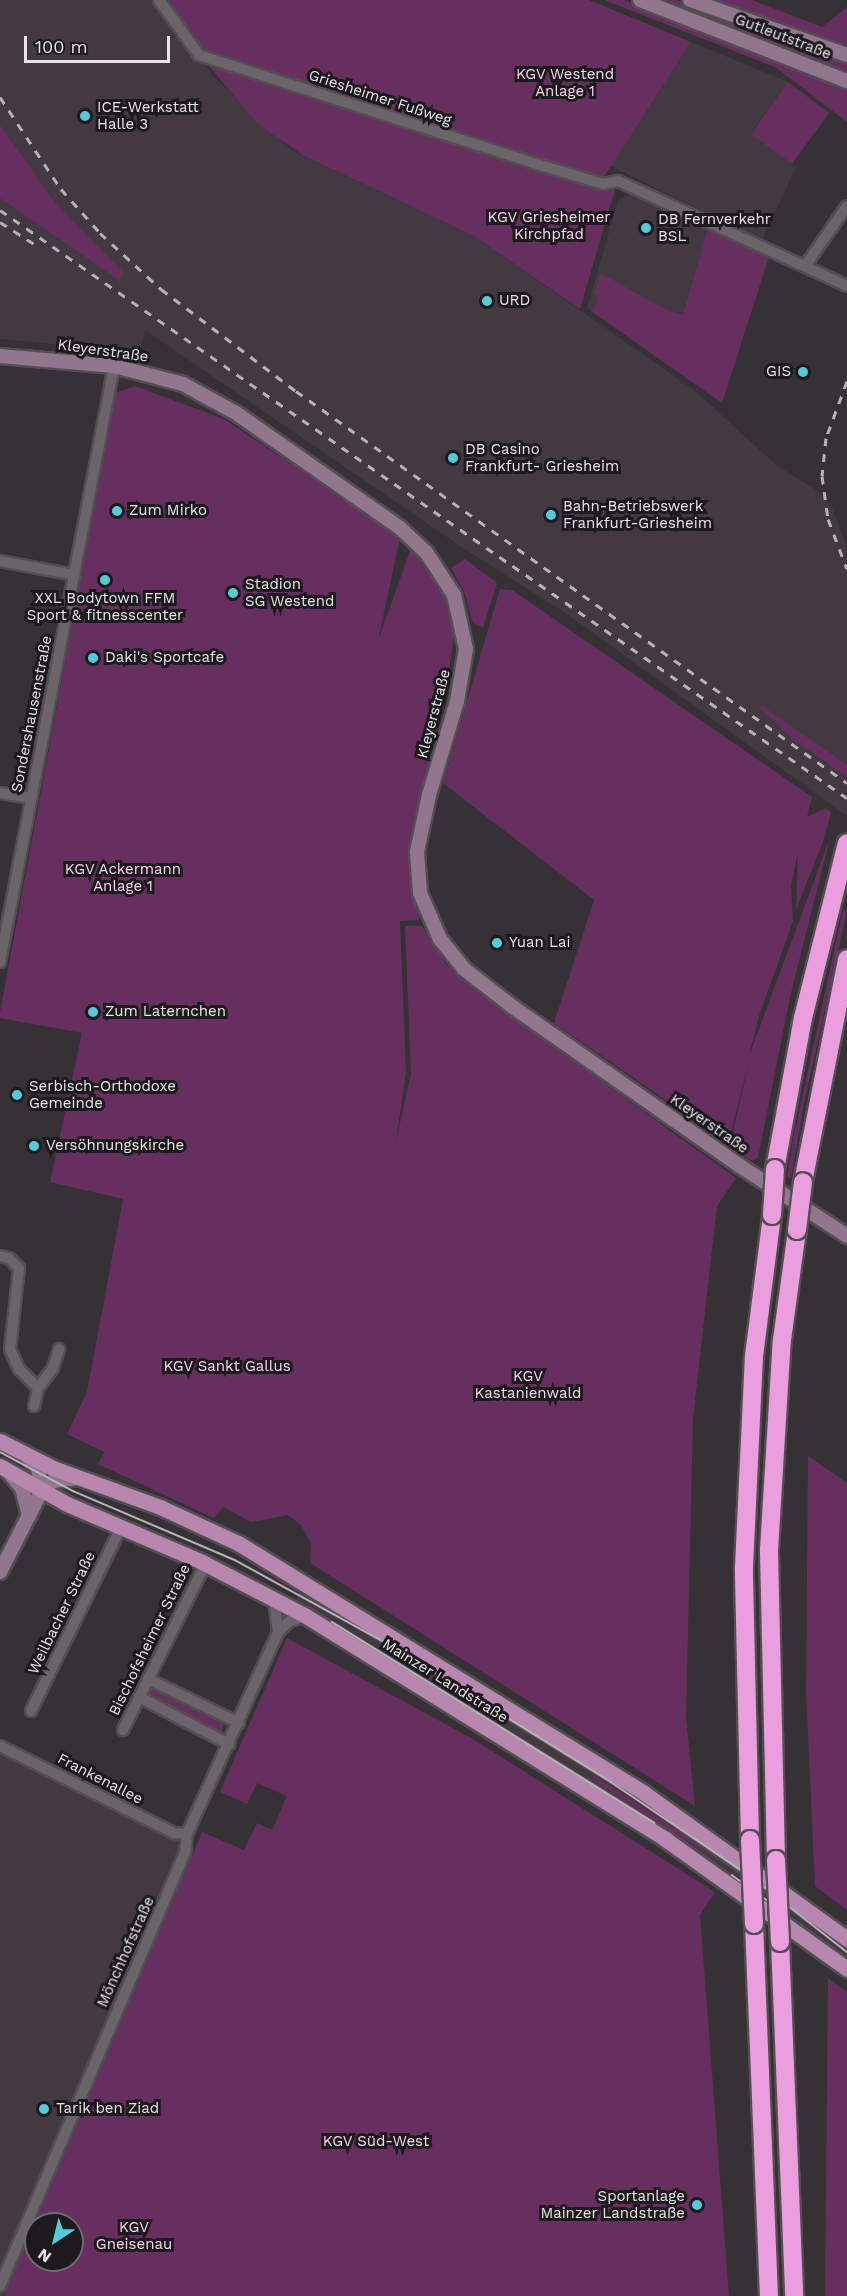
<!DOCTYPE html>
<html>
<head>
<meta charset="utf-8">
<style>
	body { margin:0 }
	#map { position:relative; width:847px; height:2296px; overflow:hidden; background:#363135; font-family:"Work Sans",sans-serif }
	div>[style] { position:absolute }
	.built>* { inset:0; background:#433a41 }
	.green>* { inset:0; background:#672f5f }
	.roads { filter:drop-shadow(2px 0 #534e52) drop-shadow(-2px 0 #534e52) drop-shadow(0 2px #534e52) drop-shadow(0 -2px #534e52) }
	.street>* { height:10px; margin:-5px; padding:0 5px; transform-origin:5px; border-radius:5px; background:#6b656a }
	.secondary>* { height:14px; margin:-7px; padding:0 7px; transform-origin:7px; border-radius:7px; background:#91768d }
	.primary>* { height:15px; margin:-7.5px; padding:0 7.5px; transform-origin:7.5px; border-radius:7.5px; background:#b887b0 }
	.highway>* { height:18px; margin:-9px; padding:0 9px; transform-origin:9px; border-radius:9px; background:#eb9ede }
	.tram>* { height:1.5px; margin:-0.75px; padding:0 0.75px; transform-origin:0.75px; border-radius:0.75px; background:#b6b3b6 }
	.rail>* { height:3px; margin-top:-1.5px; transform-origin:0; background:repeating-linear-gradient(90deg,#b6b3b6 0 8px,transparent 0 16px) }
	.bridges { filter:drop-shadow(2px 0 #534e52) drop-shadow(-2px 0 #534e52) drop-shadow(0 2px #534e52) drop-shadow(0 -2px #534e52) }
	.highway-bridge>* { height:18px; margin:-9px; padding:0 9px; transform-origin:9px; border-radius:9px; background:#eb9ede }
	.dots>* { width:16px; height:16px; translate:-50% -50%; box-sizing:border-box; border:3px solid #1c1a1c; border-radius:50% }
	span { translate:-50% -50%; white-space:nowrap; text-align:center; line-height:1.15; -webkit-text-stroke:6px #1c1a1c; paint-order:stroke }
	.street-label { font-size:15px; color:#e8e5e8 }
	.park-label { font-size:15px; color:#fad5f3 }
	.poi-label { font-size:15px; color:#e8e5e8 }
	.left { translate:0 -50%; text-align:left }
	.right { translate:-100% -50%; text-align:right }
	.north { position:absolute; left:24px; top:2212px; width:60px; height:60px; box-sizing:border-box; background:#1c1a1c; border:2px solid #6e6b6e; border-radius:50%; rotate:215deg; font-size:16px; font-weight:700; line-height:24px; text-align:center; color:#e8e5e8 }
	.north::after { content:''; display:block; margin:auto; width:21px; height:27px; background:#53cbdb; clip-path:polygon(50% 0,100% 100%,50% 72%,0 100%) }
	.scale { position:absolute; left:24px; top:36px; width:146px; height:27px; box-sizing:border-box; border:3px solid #e8e5e8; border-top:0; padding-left:8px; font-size:18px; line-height:21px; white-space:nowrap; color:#e8e5e8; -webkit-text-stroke:4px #1c1a1c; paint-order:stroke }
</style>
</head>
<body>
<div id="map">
	<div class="built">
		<div style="clip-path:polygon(0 0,156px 0,212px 75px,294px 152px,474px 236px,694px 390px,776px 465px,816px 490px,832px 507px,847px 547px,847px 816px,564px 612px,466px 550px,145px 330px,140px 352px,0 339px)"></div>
		<div style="clip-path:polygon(691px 42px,788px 82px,751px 133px,796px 167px,762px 240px,611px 166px)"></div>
		<div style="clip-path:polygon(630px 195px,708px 228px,683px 314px,669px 311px,601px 273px,594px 292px,598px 301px,591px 311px,587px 308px,618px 201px)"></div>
		<div style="clip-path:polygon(302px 1588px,692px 1835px,847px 1946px,847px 1962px,295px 1602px)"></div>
		<div style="clip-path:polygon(0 1754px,195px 1849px,4px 2296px,0 2296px)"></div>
	</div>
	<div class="green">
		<div style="clip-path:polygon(156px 0,589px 0,691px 42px,602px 180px,204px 53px,201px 63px)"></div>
		<div style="clip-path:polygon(604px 0,624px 0,847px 87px,847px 122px,775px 67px)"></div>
		<div style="clip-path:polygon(655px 0,676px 0,847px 59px,847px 74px)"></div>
		<div style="clip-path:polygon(708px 0,752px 0,822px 27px,847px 7px,847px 50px)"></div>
		<div style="clip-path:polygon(204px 60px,575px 178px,578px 183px,587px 182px,615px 190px,580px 309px,474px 236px,304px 156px,257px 123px)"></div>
		<div style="clip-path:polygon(788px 82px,829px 113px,792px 164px,751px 134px)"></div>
		<div style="clip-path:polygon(0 125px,56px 204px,124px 273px,119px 280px,0 198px)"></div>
		<div style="clip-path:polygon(708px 228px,769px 257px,722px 403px,591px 311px,598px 301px,594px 292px,601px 273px,669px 311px,683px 314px)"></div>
		<div style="clip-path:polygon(135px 386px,224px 419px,400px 537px,378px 641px,411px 548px,443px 591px,455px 630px,444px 702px,411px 836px,419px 920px,400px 921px,406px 1072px,396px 1141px,411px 1074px,405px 926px,422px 926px,446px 964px,468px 985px,736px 1178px,717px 1206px,693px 1418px,686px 1717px,695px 1806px,310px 1563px,311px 1543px,301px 1525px,288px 1515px,251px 1522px,223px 1507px,214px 1518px,98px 1464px,104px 1452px,67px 1434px,87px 1392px,123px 1199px,50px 1182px,82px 1033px,0 1018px,0 1012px,115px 393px)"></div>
		<div style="clip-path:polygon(465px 559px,497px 583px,483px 628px,473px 623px,464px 591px,451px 568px)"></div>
		<div style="clip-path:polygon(500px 589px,512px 590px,812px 797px,807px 817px,826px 808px,831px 812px,824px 839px,796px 910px,798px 853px,791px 885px,793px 921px,759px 1016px,749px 1056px,830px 838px,790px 997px,758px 1158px,752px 1161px,738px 1152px,733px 1132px,749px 1062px,728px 1143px,554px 1023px,594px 900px,443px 783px)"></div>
		<div style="clip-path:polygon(761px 705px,847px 765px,847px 777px,797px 742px,760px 708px)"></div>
		<div style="clip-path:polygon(843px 909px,847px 911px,804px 1104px,791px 1179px,787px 1176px,794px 1135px)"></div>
		<div style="clip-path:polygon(808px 1456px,847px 1483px,847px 1910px,815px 1886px,806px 1691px)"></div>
		<div style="clip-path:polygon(evenodd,287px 1638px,471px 1738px,715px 1892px,700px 1915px,729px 2296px,4px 2296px,202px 1832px,244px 1850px,257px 1823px,272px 1830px,287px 1796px,257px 1783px,247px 1804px,220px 1792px,287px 1638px,36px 2224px,72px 2224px,72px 2260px,36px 2260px,36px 2224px)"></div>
		<div style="clip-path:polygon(156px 1686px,224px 1720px,222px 1733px,216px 1735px,151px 1701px,149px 1691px)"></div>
		<div style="clip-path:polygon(593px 1775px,684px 1834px,720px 1862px,594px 1781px)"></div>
		<div style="clip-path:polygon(828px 1978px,847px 1992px,847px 2296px,825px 2296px)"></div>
	</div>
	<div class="roads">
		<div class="street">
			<div style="left:159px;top:0;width:68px;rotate:54deg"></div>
			<div style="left:199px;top:55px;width:358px;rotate:17.9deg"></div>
			<div style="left:540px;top:165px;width:66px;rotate:16.8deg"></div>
			<div style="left:603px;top:184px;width:15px;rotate:-11deg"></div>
			<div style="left:618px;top:181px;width:252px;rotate:24.6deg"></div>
			<div style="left:805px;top:266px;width:73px;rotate:-55deg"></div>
			<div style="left:0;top:561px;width:76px;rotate:10.6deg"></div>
			<div style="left:0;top:793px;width:32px;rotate:9deg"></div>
			<div style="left:0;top:962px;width:607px;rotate:-79.17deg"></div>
			<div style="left:0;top:1256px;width:9px;rotate:13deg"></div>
			<div style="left:9px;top:1258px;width:14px;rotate:45deg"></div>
			<div style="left:19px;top:1268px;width:81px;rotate:96.3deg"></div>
			<div style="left:10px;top:1349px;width:22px;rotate:66deg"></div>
			<div style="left:19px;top:1369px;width:27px;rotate:45deg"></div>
			<div style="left:34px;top:1406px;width:18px;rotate:-77deg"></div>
			<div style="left:38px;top:1388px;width:25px;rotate:-53deg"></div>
			<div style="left:53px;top:1368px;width:20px;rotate:-72deg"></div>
			<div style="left:278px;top:1632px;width:16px;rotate:-43deg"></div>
			<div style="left:290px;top:1621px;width:17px;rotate:-17deg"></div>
			<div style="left:148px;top:1679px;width:101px;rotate:25.8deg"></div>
			<div style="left:139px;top:1697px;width:102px;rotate:27.6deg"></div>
			<div style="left:31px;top:1711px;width:205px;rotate:-63.9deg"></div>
			<div style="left:123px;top:1730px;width:175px;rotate:-63.6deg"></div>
			<div style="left:201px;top:1573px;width:11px;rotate:-85deg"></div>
			<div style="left:0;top:1746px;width:195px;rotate:26.6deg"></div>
			<div style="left:174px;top:1833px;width:13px;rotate:4deg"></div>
			<div style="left:0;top:2286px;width:471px;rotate:-66.9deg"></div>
			<div style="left:185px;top:1853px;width:19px;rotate:-84deg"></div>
			<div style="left:187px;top:1834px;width:222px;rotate:-65.7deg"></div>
			<div style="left:278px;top:1632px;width:33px;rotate:-97deg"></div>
		</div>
		<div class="secondary">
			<div style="left:640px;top:0;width:222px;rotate:21.4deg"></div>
			<div style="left:690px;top:0;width:166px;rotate:19.3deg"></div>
			<div style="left:0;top:356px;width:114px;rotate:5deg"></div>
			<div style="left:114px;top:366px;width:71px;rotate:14.6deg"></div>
			<div style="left:183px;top:384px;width:60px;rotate:28.7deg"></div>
			<div style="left:236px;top:413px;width:200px;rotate:35deg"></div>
			<div style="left:400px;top:528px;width:35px;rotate:43deg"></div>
			<div style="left:426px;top:552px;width:51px;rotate:56.9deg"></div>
			<div style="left:454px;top:595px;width:55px;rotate:77.5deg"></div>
			<div style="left:466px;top:649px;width:53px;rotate:99.8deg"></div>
			<div style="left:457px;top:701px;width:98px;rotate:106.6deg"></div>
			<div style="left:429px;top:795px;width:58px;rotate:101.9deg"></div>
			<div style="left:417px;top:852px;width:41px;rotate:85.8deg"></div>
			<div style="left:420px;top:893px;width:50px;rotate:66.5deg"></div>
			<div style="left:440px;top:939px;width:38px;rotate:51deg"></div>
			<div style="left:464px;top:969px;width:62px;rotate:37.8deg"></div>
			<div style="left:513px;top:1007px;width:277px;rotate:35deg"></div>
			<div style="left:740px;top:1166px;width:128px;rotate:33.2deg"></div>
			<div style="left:26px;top:1455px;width:18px;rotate:47deg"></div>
			<div style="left:38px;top:1468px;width:22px;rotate:80deg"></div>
			<div style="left:11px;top:1475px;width:17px;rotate:50deg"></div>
			<div style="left:22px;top:1488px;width:29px;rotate:76deg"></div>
			<div style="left:0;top:1572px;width:92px;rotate:-62.9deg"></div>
			<div style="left:42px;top:1490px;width:14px;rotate:-39deg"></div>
			<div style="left:53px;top:1481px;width:25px;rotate:-7deg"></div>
		</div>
		<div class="primary">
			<div style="left:0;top:1441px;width:59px;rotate:27deg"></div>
			<div style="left:53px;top:1468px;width:114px;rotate:20deg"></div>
			<div style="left:160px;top:1507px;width:86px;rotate:24.8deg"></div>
			<div style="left:238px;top:1543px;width:477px;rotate:31.6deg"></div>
			<div style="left:644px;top:1793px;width:250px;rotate:35.7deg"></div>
			<div style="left:0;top:1466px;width:77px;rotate:29.6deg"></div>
			<div style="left:67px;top:1504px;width:147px;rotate:23.2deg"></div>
			<div style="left:202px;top:1562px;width:117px;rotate:27.4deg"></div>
			<div style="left:306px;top:1616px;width:423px;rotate:31.8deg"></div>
			<div style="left:665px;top:1839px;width:224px;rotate:35.5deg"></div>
		</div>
		<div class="highway">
			<div style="left:775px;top:1169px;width:154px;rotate:-79.5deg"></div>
			<div style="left:803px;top:1018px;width:180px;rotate:-75.9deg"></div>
			<div style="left:803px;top:1182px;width:227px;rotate:-78.8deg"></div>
			<div style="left:750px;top:1840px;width:273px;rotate:-91.3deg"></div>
			<div style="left:744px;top:1567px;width:211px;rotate:-87.3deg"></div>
			<div style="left:754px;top:1356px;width:142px;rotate:-82.7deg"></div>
			<div style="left:776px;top:1860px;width:310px;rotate:-91.3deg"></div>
			<div style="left:769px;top:1550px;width:210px;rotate:-86.5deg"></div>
			<div style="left:782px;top:1340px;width:111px;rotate:-82.2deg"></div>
			<div style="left:754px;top:1924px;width:372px;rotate:87.7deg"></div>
			<div style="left:780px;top:1942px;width:354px;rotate:87.7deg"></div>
		</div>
	</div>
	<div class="tram">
		<div style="left:0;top:1452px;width:83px;rotate:28.1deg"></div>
		<div style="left:73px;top:1491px;width:176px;rotate:23.1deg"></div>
		<div style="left:235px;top:1560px;width:183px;rotate:28.8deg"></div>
		<div style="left:395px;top:1648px;width:254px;rotate:31.8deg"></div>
		<div style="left:611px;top:1782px;width:176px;rotate:34.1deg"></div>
		<div style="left:757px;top:1881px;width:115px;rotate:38.3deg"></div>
		<div style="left:332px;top:1622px;width:380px;rotate:31.9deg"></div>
		<div style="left:732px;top:1875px;width:48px;rotate:35.7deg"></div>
	</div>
	<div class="rail">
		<div style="left:0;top:97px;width:110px;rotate:56.5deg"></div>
		<div style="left:61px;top:189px;width:59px;rotate:48.4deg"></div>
		<div style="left:100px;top:233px;width:83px;rotate:42.6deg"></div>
		<div style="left:161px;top:289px;width:169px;rotate:37.1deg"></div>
		<div style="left:296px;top:391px;width:676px;rotate:35.43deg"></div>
		<div style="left:0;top:210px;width:1031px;rotate:34.77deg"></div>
		<div style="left:0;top:222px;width:43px;rotate:32.6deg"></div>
		<div style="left:847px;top:381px;width:61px;rotate:110.2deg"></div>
		<div style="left:826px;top:438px;width:38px;rotate:96deg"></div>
		<div style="left:822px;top:476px;width:43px;rotate:82.1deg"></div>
		<div style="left:828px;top:519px;width:53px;rotate:69.2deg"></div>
	</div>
	<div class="bridges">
		<div class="highway-bridge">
			<div style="left:772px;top:1215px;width:46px;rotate:-86.3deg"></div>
			<div style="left:797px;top:1230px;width:48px;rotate:-82.9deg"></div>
			<div style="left:750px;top:1840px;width:84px;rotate:87.3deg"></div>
			<div style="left:776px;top:1860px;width:82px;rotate:87.2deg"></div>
		</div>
	</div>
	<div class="dots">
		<div style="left:85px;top:116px;background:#53cbdb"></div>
		<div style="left:646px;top:228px;background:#53cbdb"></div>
		<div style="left:487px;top:301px;background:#53cbdb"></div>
		<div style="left:803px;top:372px;background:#53cbdb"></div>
		<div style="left:453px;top:458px;background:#53cbdb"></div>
		<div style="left:117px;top:511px;background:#53cbdb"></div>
		<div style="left:551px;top:515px;background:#53cbdb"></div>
		<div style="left:105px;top:580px;background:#53cbdb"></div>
		<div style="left:233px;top:593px;background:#53cbdb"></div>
		<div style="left:93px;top:658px;background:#53cbdb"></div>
		<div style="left:497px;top:943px;background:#53cbdb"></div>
		<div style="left:93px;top:1012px;background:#53cbdb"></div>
		<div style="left:17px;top:1095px;background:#53cbdb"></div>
		<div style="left:34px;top:1146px;background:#53cbdb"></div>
		<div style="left:44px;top:2109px;background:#53cbdb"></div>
		<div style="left:697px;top:2205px;background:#53cbdb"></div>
	</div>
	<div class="street-label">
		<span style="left:783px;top:37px;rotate:21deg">Gutleutstraße</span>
		<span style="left:380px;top:98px;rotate:18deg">Griesheimer Fußweg</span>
		<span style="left:103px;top:351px;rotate:8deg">Kleyerstraße</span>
		<span style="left:32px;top:714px;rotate:-79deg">Sondershausenstraße</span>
		<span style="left:434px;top:714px;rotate:-75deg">Kleyerstraße</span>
		<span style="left:709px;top:1124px;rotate:35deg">Kleyerstraße</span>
		<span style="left:62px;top:1613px;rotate:-64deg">Weilbacher Straße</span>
		<span style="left:150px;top:1640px;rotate:-64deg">Bischofsheimer Straße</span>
		<span style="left:445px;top:1681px;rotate:32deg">Mainzer Landstraße</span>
		<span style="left:100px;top:1779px;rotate:27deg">Frankenallee</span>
		<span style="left:126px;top:1952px;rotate:-66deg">Mönchhofstraße</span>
	</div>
	<div class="park-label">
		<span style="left:565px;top:83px">KGV Westend<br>Anlage 1</span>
		<span style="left:549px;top:226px">KGV Griesheimer<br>Kirchpfad</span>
		<span style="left:123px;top:878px">KGV Ackermann<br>Anlage 1</span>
		<span style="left:227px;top:1367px">KGV Sankt Gallus</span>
		<span style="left:528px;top:1385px">KGV<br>Kastanienwald</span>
		<span style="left:376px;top:2142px">KGV Süd-West</span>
		<span style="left:134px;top:2236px">KGV<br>Gneisenau</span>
	</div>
	<div class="poi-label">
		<span class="left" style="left:97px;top:116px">ICE-Werkstatt<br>Halle 3</span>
		<span class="left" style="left:658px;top:228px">DB Fernverkehr<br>BSL</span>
		<span class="left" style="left:499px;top:301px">URD</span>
		<span class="right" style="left:791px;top:372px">GIS</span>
		<span class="left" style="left:465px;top:458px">DB Casino<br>Frankfurt- Griesheim</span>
		<span class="left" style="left:563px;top:515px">Bahn-Betriebswerk<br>Frankfurt-Griesheim</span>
		<span class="left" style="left:129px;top:511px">Zum Mirko</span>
		<span class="left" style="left:245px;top:593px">Stadion<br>SG Westend</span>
		<span style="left:105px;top:607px">XXL Bodytown FFM<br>Sport &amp; fitnesscenter</span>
		<span class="left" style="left:105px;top:658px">Daki's Sportcafe</span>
		<span class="left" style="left:509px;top:943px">Yuan Lai</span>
		<span class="left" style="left:105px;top:1012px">Zum Laternchen</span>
		<span class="left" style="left:29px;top:1095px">Serbisch-Orthodoxe<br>Gemeinde</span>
		<span class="left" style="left:46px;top:1146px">Versöhnungskirche</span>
		<span class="left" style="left:56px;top:2109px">Tarik ben Ziad</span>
		<span class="right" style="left:685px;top:2205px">Sportanlage<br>Mainzer Landstraße</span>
	</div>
	<div class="north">N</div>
	<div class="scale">100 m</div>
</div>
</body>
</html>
